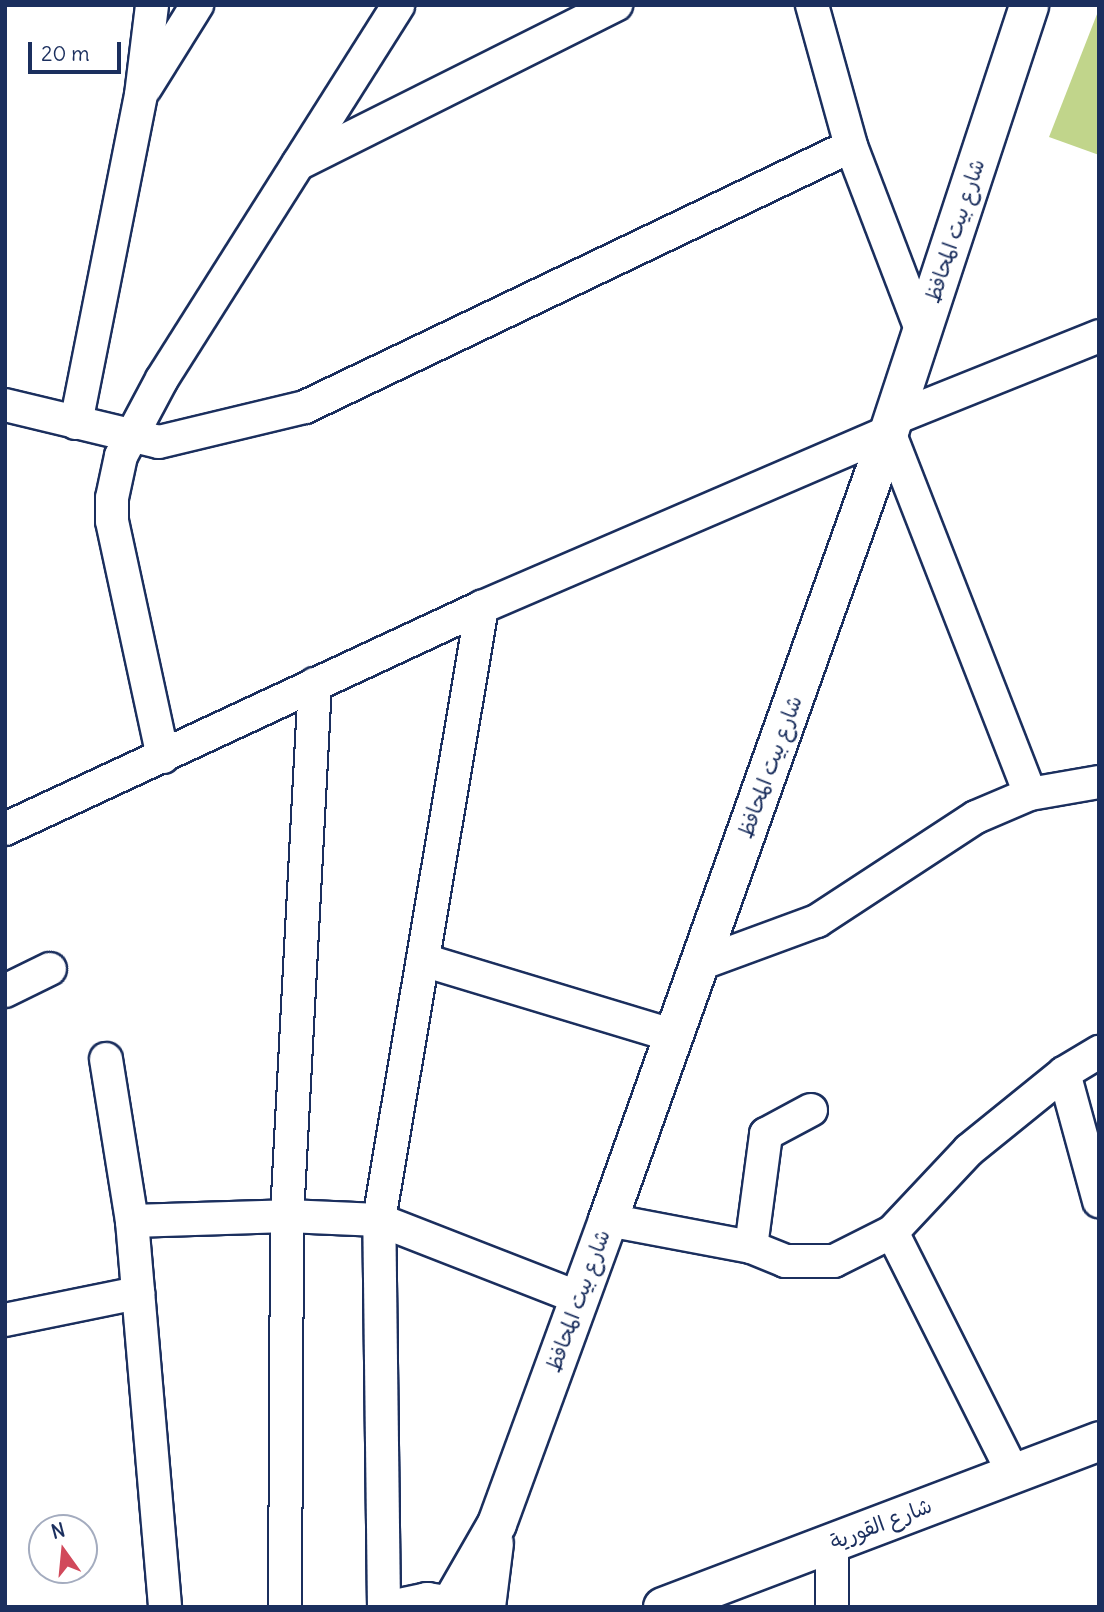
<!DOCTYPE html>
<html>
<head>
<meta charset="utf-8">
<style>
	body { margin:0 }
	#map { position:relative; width:1104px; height:1612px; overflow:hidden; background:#fff; font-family:Delius,"Playpen Sans Arabic",sans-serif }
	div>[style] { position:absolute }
	.green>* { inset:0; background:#c1d58b }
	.roads { filter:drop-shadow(2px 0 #1b2f5e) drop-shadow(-2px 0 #1b2f5e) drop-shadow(0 2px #1b2f5e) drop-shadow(0 -2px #1b2f5e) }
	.street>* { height:32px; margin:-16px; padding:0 16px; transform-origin:16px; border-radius:16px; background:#fff }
	.secondary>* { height:38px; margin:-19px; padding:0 19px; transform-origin:19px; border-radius:19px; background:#fff }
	span { translate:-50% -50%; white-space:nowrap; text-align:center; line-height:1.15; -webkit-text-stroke:6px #fff; paint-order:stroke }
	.street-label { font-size:21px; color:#1b2f5e }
	.frame { position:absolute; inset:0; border:7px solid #1b2f5e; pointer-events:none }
	.north { position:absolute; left:28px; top:1514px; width:70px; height:70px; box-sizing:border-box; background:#fff; border:2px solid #a4acbf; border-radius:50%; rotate:345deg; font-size:19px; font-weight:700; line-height:28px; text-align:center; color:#1b2f5e }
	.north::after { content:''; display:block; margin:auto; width:24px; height:32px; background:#d1495b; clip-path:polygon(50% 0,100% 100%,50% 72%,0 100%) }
	.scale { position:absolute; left:28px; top:42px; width:93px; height:32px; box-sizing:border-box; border:4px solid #1b2f5e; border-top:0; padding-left:9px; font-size:21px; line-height:24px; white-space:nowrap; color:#1b2f5e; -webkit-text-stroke:5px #fff; paint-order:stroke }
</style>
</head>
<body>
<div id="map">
	<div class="green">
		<div style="clip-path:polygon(1099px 9px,1099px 155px,1049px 137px)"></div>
	</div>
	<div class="roads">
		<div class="street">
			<div style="left:812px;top:5px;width:146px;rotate:74.5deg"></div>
			<div style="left:851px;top:146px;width:199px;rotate:69.1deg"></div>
			<div style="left:146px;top:87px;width:97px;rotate:-58.1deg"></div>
			<div style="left:298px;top:164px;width:356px;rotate:-26.6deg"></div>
			<div style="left:5px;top:405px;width:158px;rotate:13.5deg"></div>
			<div style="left:159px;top:442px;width:150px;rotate:-13.5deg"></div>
			<div style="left:305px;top:407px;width:605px;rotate:-25.55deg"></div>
			<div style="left:893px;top:419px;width:222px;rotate:-21.9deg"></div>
			<div style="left:76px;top:423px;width:334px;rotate:-78.8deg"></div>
			<div style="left:141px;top:95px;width:91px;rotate:-83deg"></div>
			<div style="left:163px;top:757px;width:241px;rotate:-102.2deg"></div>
			<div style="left:112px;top:521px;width:23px;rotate:-90deg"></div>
			<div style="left:112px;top:498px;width:43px;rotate:-77.9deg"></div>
			<div style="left:121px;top:456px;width:87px;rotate:-62deg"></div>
			<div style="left:162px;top:379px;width:442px;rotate:-57.7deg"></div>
			<div style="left:5px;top:829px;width:526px;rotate:-24.96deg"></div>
			<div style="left:482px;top:607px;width:443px;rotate:-23.3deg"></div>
			<div style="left:889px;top:432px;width:388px;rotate:68.7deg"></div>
			<div style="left:423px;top:960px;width:262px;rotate:16.8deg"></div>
			<div style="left:700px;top:964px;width:125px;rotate:-20.2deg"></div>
			<div style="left:817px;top:921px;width:190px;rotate:-33.2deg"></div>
			<div style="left:976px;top:817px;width:59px;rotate:-23.1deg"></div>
			<div style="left:1030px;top:794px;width:70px;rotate:-9.9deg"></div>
			<div style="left:5px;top:991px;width:50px;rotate:-26.1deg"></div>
			<div style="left:106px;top:1059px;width:164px;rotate:80.9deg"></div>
			<div style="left:132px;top:1221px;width:387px;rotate:85.1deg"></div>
			<div style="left:1064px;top:1073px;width:133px;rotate:74.7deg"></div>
			<div style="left:608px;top:1220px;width:146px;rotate:10.7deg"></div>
			<div style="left:751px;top:1247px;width:37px;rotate:22deg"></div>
			<div style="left:785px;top:1261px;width:49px"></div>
			<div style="left:834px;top:1261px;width:65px;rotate:-26.6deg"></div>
			<div style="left:892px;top:1232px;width:112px;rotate:-46.8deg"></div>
			<div style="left:969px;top:1150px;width:122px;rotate:-39deg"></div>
			<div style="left:1064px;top:1073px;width:41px;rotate:-31deg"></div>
			<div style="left:132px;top:1221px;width:155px;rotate:-1.8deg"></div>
			<div style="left:287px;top:1216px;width:92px;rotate:2.5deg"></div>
			<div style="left:379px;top:1220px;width:215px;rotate:21.3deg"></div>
			<div style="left:892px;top:1232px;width:270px;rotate:63.3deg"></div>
			<div style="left:751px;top:1247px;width:114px;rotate:-82.4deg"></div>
			<div style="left:766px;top:1134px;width:51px;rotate:-28.1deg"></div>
			<div style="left:5px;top:1320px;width:136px;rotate:-11.5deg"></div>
			<div style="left:832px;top:1543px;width:64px;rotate:90deg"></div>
			<div style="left:285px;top:1607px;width:391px;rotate:-89.7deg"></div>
			<div style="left:287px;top:1216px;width:533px;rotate:-86.99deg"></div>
			<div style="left:384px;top:1607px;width:387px;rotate:-90.7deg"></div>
			<div style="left:379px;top:1220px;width:622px;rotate:-80.46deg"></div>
		</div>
		<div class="secondary">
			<div style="left:451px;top:1604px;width:92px;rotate:-60.1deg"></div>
			<div style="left:497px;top:1524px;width:324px;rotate:-69.9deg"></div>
			<div style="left:608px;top:1220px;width:837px;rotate:-70.37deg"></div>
			<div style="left:889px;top:432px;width:449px;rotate:-71.8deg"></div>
			<div style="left:404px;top:1607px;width:24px;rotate:-12deg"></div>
			<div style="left:427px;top:1602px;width:31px;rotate:9deg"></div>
			<div style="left:486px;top:1607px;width:64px;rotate:-82.9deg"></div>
			<div style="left:663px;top:1607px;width:467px;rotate:-20.8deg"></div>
		</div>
	</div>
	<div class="street-label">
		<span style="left:955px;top:231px;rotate:-72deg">شارع بيت المحافظ</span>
		<span style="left:770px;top:767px;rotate:-70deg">شارع بيت المحافظ</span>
		<span style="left:578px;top:1301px;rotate:-70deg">شارع بيت المحافظ</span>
		<span style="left:881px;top:1524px;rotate:-21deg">شارع القورية</span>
	</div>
	<div class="frame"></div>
	<div class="north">N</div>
	<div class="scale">20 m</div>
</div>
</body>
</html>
